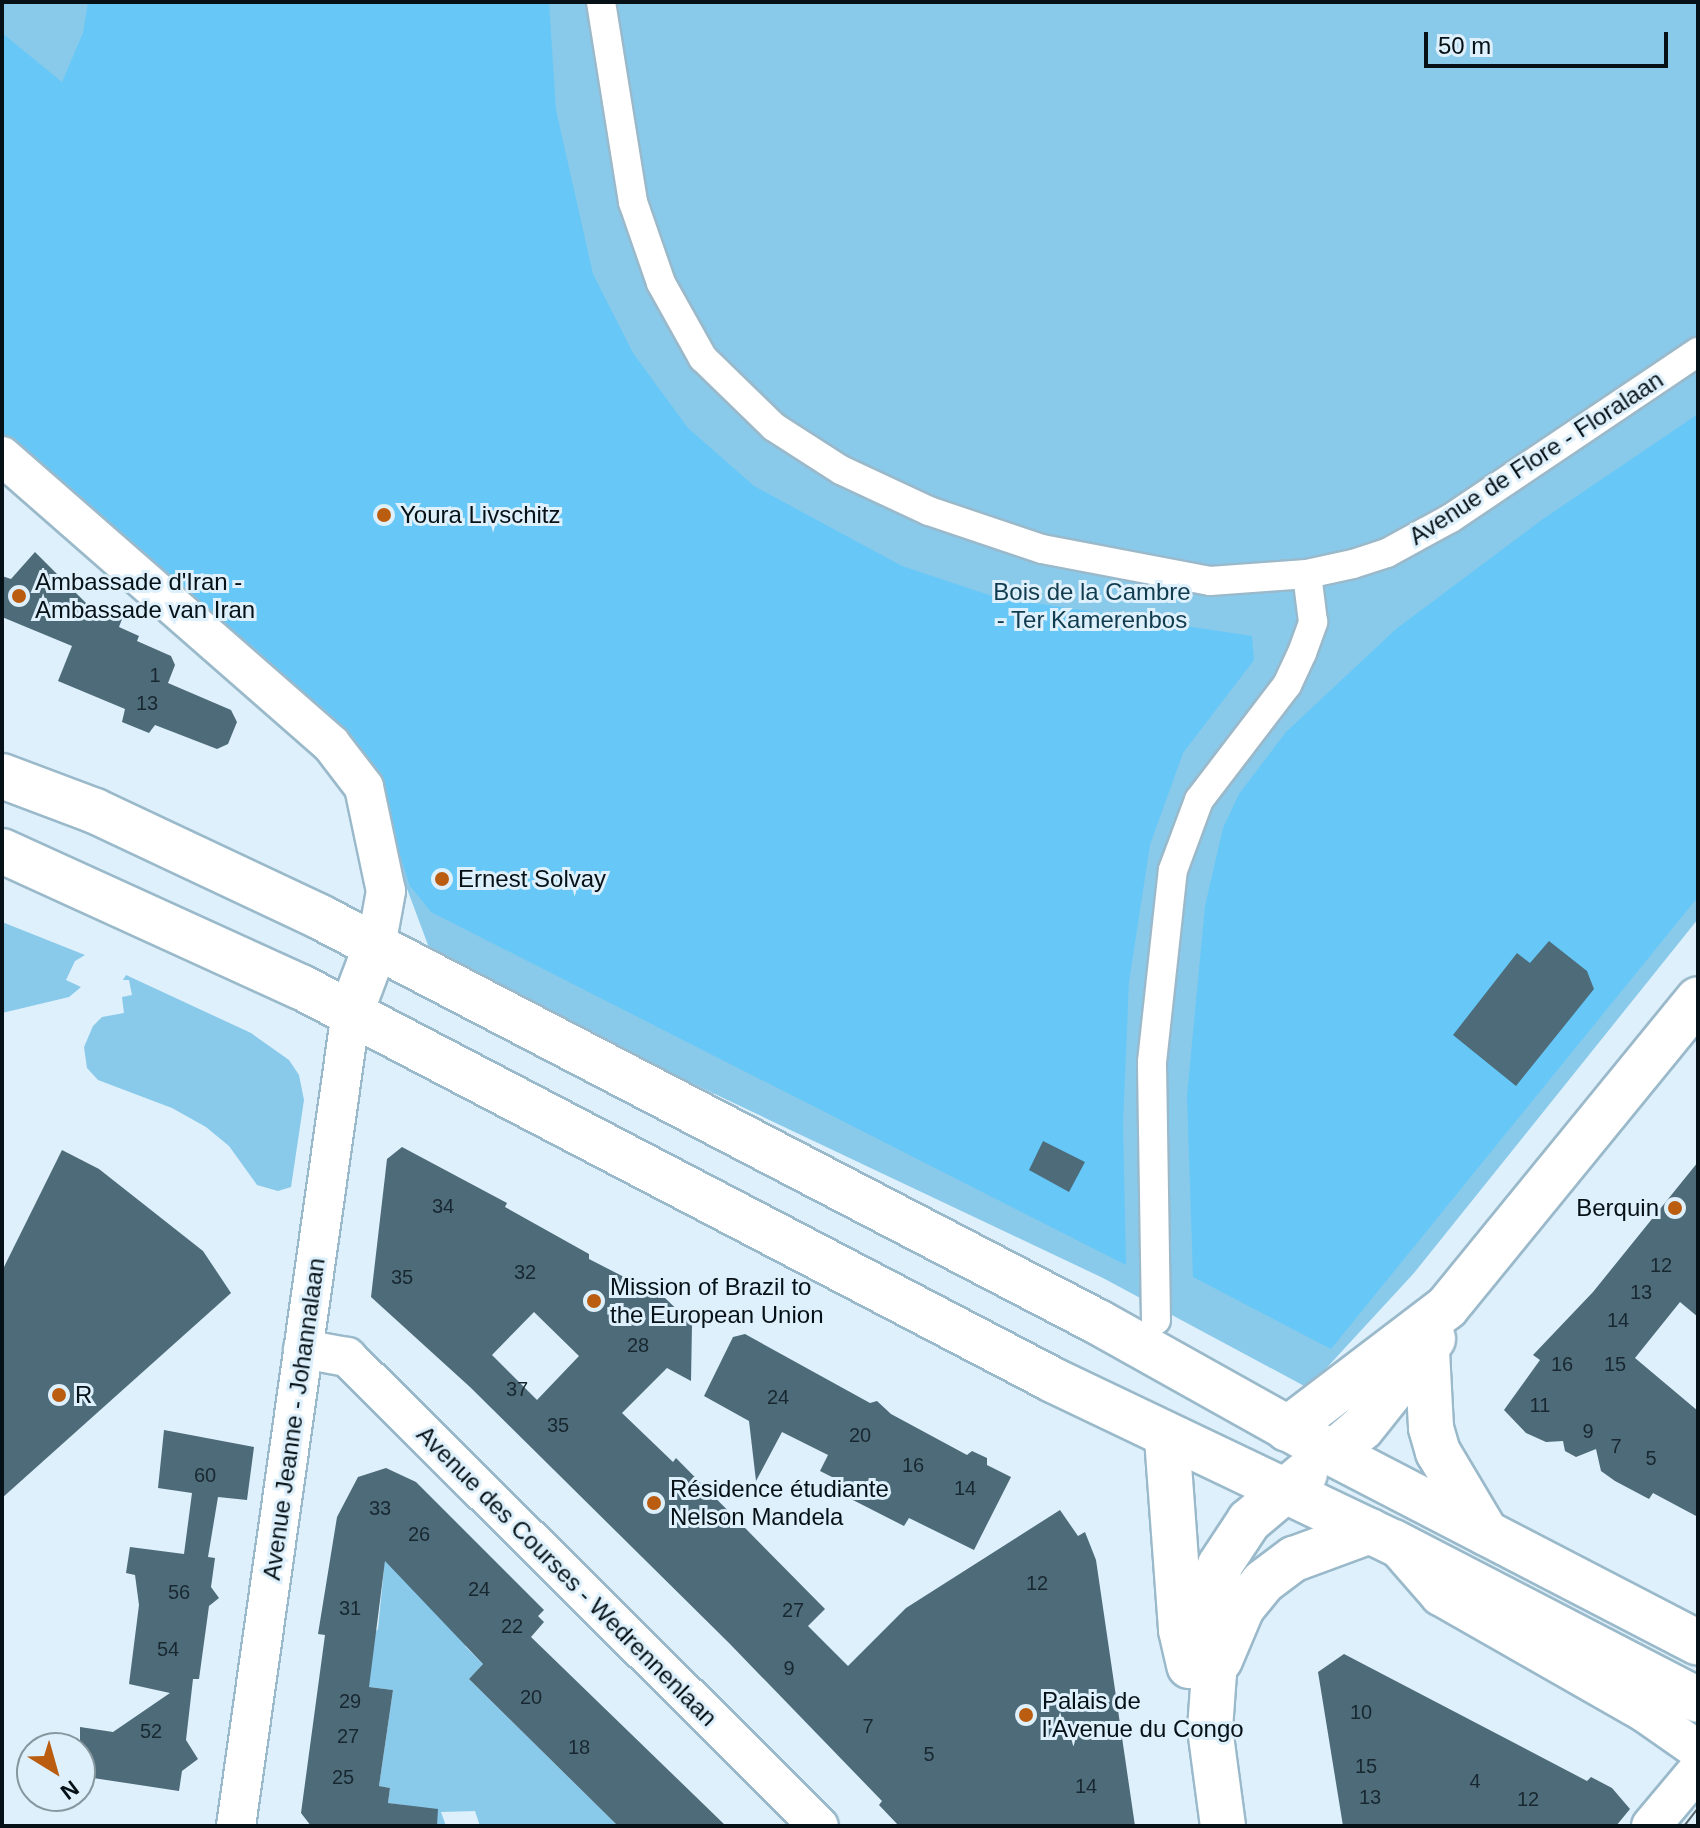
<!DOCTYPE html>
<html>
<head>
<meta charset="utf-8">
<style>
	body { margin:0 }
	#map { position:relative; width:1700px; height:1828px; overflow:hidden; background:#ddf0fb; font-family:Arial,sans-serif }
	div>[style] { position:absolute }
	.green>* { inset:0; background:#89c9ea }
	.forest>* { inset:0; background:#67c8f7 }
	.building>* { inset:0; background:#4e6b7a }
	.roads { filter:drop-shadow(2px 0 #9ab9ca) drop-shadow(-2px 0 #9ab9ca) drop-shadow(0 2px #9ab9ca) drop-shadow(0 -2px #9ab9ca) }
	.pedestrian>* { height:28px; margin:-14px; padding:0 14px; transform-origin:14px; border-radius:14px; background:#fff }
	.minor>* { height:38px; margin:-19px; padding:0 19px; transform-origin:19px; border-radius:19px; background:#fff }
	.secondary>* { height:44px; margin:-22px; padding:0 22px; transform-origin:22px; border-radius:22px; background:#fff }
	.primary>* { height:44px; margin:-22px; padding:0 22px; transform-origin:22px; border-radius:22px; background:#fff }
	.tram>* { height:2px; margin:-1px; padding:0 1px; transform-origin:1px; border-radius:1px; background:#57656d }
	.dots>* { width:22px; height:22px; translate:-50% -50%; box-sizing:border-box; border:4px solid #ddf0fb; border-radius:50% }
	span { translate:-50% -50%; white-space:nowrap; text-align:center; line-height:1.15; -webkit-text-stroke:6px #ddf0fb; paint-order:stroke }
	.number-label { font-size:20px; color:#182830 }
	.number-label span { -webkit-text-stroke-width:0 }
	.street-label { font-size:24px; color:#061117 }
	.poi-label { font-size:24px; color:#061117 }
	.left { translate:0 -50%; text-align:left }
	.right { translate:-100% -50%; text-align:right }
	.park-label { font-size:24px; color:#113c4f }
	.frame { position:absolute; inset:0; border:4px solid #061117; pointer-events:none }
	.north { position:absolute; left:16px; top:1732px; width:80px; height:80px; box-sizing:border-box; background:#ddf0fb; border:2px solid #8797a0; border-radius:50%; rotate:143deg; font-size:22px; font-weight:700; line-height:32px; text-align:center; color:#061117 }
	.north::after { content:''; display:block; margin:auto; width:28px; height:36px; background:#bb5d11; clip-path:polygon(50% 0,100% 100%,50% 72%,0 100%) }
	.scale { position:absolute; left:1424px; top:32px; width:244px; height:36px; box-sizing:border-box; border:4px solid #061117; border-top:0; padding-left:10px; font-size:24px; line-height:28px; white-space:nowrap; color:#061117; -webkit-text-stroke:6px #ddf0fb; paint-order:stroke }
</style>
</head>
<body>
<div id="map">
	<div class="green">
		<div style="clip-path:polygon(2px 2px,1698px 2px,1698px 919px,1414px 1273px,1308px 1388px,1103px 1278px,434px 961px,378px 811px,2px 442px)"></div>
		<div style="clip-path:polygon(2px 922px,85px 955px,75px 961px,66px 980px,81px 987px,69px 997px,2px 1013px)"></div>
		<div style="clip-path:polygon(126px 975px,251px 1033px,289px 1060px,299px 1075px,304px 1100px,291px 1187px,278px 1191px,257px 1185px,229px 1146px,206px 1127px,172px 1108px,98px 1080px,87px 1068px,84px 1047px,93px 1026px,102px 1017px,124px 1013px,122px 997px,132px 995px,129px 980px,123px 980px)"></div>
		<div style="clip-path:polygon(387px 1538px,471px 1640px,465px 1646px,483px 1664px,469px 1679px,618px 1826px,480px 1826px,475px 1811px,441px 1812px,446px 1826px,400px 1826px,403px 1805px,388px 1803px,390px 1788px,379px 1786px,393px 1690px,369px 1687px,364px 1645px,378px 1629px)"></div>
	</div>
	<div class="forest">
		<div style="clip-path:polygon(88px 2px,549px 2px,556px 110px,593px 274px,633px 353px,688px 428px,754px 486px,902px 566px,995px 597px,1252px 636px,1254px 660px,1183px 753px,1150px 845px,1129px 982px,1123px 1124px,1126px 1265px,431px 912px,410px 886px,392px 831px,259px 661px,2px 434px,2px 33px,62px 82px,83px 33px)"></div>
		<div style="clip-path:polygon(1698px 414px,1698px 897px,1331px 1349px,1193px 1277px,1187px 1096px,1205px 906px,1223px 828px,1239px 794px,1286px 732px,1396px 629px,1543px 519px)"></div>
	</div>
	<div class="building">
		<div style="clip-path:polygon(35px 552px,89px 606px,122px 619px,119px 627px,139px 636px,137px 641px,171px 656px,175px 665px,168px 683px,231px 710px,237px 722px,228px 744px,217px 749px,155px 725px,149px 733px,122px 722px,125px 709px,58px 681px,72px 646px,2px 617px,2px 576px,11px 579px)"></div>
		<div style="clip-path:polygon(1549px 941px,1587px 971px,1594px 989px,1516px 1086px,1453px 1035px,1517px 953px,1530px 963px)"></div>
		<div style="clip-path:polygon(1043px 1141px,1085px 1162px,1069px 1192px,1029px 1170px)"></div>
		<div style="clip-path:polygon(evenodd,402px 1147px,507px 1203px,505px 1207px,589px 1254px,589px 1259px,665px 1298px,692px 1324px,691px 1381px,667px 1368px,622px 1413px,673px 1462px,676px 1458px,825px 1609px,808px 1626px,848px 1666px,906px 1608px,1060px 1510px,1078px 1536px,1085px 1532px,1096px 1560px,1135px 1826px,899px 1826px,879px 1805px,882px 1801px,729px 1643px,470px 1387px,371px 1297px,387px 1159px,402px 1147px,534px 1312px,579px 1356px,537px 1400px,492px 1355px,534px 1312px)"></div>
		<div style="clip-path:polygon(62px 1150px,99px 1169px,203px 1251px,231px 1293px,2px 1498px,2px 1271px)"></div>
		<div style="clip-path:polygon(1698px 1162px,1698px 1317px,1680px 1302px,1635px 1358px,1698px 1411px,1698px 1517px,1653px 1493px,1649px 1499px,1615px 1481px,1601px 1471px,1596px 1449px,1576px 1457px,1565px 1451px,1563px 1441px,1546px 1442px,1526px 1433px,1504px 1410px,1540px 1360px,1533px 1355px,1593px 1292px)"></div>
		<div style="clip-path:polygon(745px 1334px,870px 1403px,877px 1401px,891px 1414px,967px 1455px,972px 1451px,987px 1458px,987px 1465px,1011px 1477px,974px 1550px,909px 1518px,904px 1526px,847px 1497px,852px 1487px,820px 1471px,828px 1455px,782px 1432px,756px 1481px,749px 1421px,704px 1396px,733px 1337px)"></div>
		<div style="clip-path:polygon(164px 1430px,254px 1447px,247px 1500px,218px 1497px,208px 1557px,215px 1558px,211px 1587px,219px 1598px,209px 1606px,199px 1679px,193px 1679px,186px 1740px,198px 1759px,182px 1771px,179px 1791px,80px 1776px,80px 1727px,113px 1732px,170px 1693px,129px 1684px,139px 1605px,135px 1575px,126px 1573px,130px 1547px,184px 1554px,192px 1493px,158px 1488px)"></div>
		<div style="clip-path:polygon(386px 1468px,416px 1482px,544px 1610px,538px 1616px,544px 1622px,531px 1637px,726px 1826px,618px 1826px,469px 1679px,483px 1664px,385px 1561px,369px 1687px,393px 1690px,379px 1786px,390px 1788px,388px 1803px,438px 1809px,437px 1826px,311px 1826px,301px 1813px,325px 1635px,318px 1634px,337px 1517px,358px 1477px)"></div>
		<div style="clip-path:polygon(1344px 1654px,1587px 1781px,1591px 1777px,1612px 1788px,1630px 1809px,1616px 1826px,1343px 1826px,1318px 1672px)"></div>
	</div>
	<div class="roads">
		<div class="pedestrian">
			<div style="left:601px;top:2px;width:203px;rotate:80.9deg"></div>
			<div style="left:633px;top:202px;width:86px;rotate:70.9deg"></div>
			<div style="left:661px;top:283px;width:86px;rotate:60.8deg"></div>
			<div style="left:703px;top:358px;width:99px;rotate:44.2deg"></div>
			<div style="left:774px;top:427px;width:80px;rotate:32.7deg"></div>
			<div style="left:841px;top:470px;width:97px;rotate:25deg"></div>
			<div style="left:929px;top:511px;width:119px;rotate:18.6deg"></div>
			<div style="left:1042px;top:549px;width:171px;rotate:10.8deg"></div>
			<div style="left:1210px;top:581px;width:97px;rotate:-4.1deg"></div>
			<div style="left:1307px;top:574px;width:47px;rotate:-12.3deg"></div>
			<div style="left:1353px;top:564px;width:36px;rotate:-18deg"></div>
			<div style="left:1387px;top:553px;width:73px;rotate:-28.7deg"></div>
			<div style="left:1451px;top:518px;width:298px;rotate:-33.9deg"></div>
			<div style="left:1156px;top:1320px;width:258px;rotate:-90.9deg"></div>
			<div style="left:1152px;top:1062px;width:193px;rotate:-83.8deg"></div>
			<div style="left:1173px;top:870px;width:75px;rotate:-69.6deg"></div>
			<div style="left:1199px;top:800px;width:145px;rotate:-52.6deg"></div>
			<div style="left:1287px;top:685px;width:35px;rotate:-65deg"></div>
			<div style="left:1302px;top:653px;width:33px;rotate:-70deg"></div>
			<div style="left:1313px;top:622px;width:48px;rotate:-97.1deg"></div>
		</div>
		<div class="minor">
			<div style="left:2px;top:456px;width:437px;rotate:41.2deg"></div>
			<div style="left:331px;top:744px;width:54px;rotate:52.5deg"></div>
			<div style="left:364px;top:787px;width:106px;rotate:78.1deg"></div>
			<div style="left:386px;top:891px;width:56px;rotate:100.3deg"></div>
			<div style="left:303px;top:1349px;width:45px;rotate:10.3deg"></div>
			<div style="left:347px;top:1357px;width:665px;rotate:44.82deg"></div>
			<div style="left:1400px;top:1550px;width:61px;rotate:49deg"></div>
			<div style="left:1440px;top:1596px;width:236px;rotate:29.7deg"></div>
			<div style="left:1645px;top:1713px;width:65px;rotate:34.9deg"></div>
			<div style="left:236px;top:1826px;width:822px;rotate:-81.96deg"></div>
			<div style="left:1651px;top:1826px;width:73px;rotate:-50deg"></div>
		</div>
		<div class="secondary">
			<div style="left:1427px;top:1351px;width:77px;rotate:87deg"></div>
			<div style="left:1431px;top:1428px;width:25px;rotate:74deg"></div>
			<div style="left:1438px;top:1452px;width:94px;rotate:59.3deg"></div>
			<div style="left:1287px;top:1429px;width:201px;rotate:-37.3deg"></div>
			<div style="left:1447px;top:1307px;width:397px;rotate:-50.8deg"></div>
			<div style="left:1332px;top:1453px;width:39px;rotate:-40deg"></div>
			<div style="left:1362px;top:1428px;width:114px;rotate:-51.4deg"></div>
		</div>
		<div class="primary">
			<div style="left:2px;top:776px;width:99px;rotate:20.6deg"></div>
			<div style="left:95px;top:811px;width:249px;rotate:25.2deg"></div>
			<div style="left:320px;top:917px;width:877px;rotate:27.5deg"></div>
			<div style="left:1098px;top:1322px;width:268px;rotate:29.2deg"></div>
			<div style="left:1332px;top:1453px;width:412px;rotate:27.4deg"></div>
			<div style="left:2px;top:851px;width:328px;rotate:24.5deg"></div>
			<div style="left:301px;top:987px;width:849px;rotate:27.59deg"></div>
			<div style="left:1053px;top:1380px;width:377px;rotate:25.5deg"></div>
			<div style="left:1393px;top:1542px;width:343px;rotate:27.4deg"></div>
			<div style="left:351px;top:1012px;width:71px;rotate:-69.3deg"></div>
			<div style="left:1167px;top:1438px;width:193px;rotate:85.8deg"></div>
			<div style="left:1181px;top:1630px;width:37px;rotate:77deg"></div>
			<div style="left:1220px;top:1660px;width:56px;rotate:-67.1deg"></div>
			<div style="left:1242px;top:1608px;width:33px;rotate:-51deg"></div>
			<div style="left:1263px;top:1582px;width:39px;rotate:-37deg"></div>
			<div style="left:1294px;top:1559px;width:81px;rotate:-20.2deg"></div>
			<div style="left:1223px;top:1826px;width:98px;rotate:-97.6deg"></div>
			<div style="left:1210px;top:1729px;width:56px;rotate:-85.9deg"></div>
			<div style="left:1214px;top:1673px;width:52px;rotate:-96.6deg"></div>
			<div style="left:1208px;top:1621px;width:57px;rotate:-77.9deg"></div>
			<div style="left:1220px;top:1565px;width:53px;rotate:-56.6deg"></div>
			<div style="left:1249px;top:1521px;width:73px;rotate:-40deg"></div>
		</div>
	</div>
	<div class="tram">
		<div style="left:1684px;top:1826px;width:23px;rotate:-52deg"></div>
	</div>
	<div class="dots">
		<div style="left:384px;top:515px;background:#bb5d11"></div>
		<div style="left:19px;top:596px;background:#bb5d11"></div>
		<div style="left:442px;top:879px;background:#bb5d11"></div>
		<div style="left:1675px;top:1208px;background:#bb5d11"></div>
		<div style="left:594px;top:1301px;background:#bb5d11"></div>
		<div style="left:59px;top:1395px;background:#bb5d11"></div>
		<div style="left:654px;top:1503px;background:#bb5d11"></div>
		<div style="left:1026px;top:1715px;background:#bb5d11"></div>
	</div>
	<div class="number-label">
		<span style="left:155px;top:675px">1</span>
		<span style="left:147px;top:703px">13</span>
		<span style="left:443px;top:1206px">34</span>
		<span style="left:1661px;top:1265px">12</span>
		<span style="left:525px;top:1272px">32</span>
		<span style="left:402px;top:1277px">35</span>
		<span style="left:1641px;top:1292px">13</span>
		<span style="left:1618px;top:1320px">14</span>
		<span style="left:638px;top:1345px">28</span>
		<span style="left:1562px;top:1364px">16</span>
		<span style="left:1615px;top:1364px">15</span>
		<span style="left:517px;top:1389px">37</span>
		<span style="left:778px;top:1397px">24</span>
		<span style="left:1540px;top:1405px">11</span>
		<span style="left:558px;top:1425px">35</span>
		<span style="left:1588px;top:1431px">9</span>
		<span style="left:860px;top:1435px">20</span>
		<span style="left:1616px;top:1446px">7</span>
		<span style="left:1651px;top:1458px">5</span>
		<span style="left:913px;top:1465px">16</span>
		<span style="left:205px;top:1475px">60</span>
		<span style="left:965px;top:1488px">14</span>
		<span style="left:380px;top:1508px">33</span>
		<span style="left:419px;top:1534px">26</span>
		<span style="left:1037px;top:1583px">12</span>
		<span style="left:479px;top:1589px">24</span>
		<span style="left:179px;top:1592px">56</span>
		<span style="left:350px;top:1608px">31</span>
		<span style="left:793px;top:1610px">27</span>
		<span style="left:512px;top:1626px">22</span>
		<span style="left:168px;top:1649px">54</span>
		<span style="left:789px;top:1668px">9</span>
		<span style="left:531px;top:1697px">20</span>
		<span style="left:350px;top:1701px">29</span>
		<span style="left:1361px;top:1712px">10</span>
		<span style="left:868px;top:1726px">7</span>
		<span style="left:151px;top:1731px">52</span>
		<span style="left:348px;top:1736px">27</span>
		<span style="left:579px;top:1747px">18</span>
		<span style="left:929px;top:1754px">5</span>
		<span style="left:1366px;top:1766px">15</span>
		<span style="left:343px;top:1777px">25</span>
		<span style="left:1475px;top:1781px">4</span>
		<span style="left:1086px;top:1786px">14</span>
		<span style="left:1370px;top:1797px">13</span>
		<span style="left:1528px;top:1799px">12</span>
	</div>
	<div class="street-label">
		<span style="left:1536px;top:458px;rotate:-33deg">Avenue de Flore - Floralaan</span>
		<span style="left:294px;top:1419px;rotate:-82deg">Avenue Jeanne - Johannalaan</span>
		<span style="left:567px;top:1576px;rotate:45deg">Avenue des Courses - Wedrennenlaan</span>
	</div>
	<div class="poi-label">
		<span class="left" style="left:400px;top:515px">Youra Livschitz</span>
		<span class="left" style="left:35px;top:596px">Ambassade d'Iran -<br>Ambassade van Iran</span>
		<span class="left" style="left:458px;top:879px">Ernest Solvay</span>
		<span class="right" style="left:1659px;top:1208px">Berquin</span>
		<span class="left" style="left:610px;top:1301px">Mission of Brazil to<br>the European Union</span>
		<span class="left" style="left:75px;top:1395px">R</span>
		<span class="left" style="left:670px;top:1503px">Résidence étudiante<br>Nelson Mandela</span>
		<span class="left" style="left:1042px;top:1715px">Palais de<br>l'Avenue du Congo</span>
	</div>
	<div class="park-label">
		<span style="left:1092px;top:606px">Bois de la Cambre<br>- Ter Kamerenbos</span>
	</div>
	<div class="frame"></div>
	<div class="north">N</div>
	<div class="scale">50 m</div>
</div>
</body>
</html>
